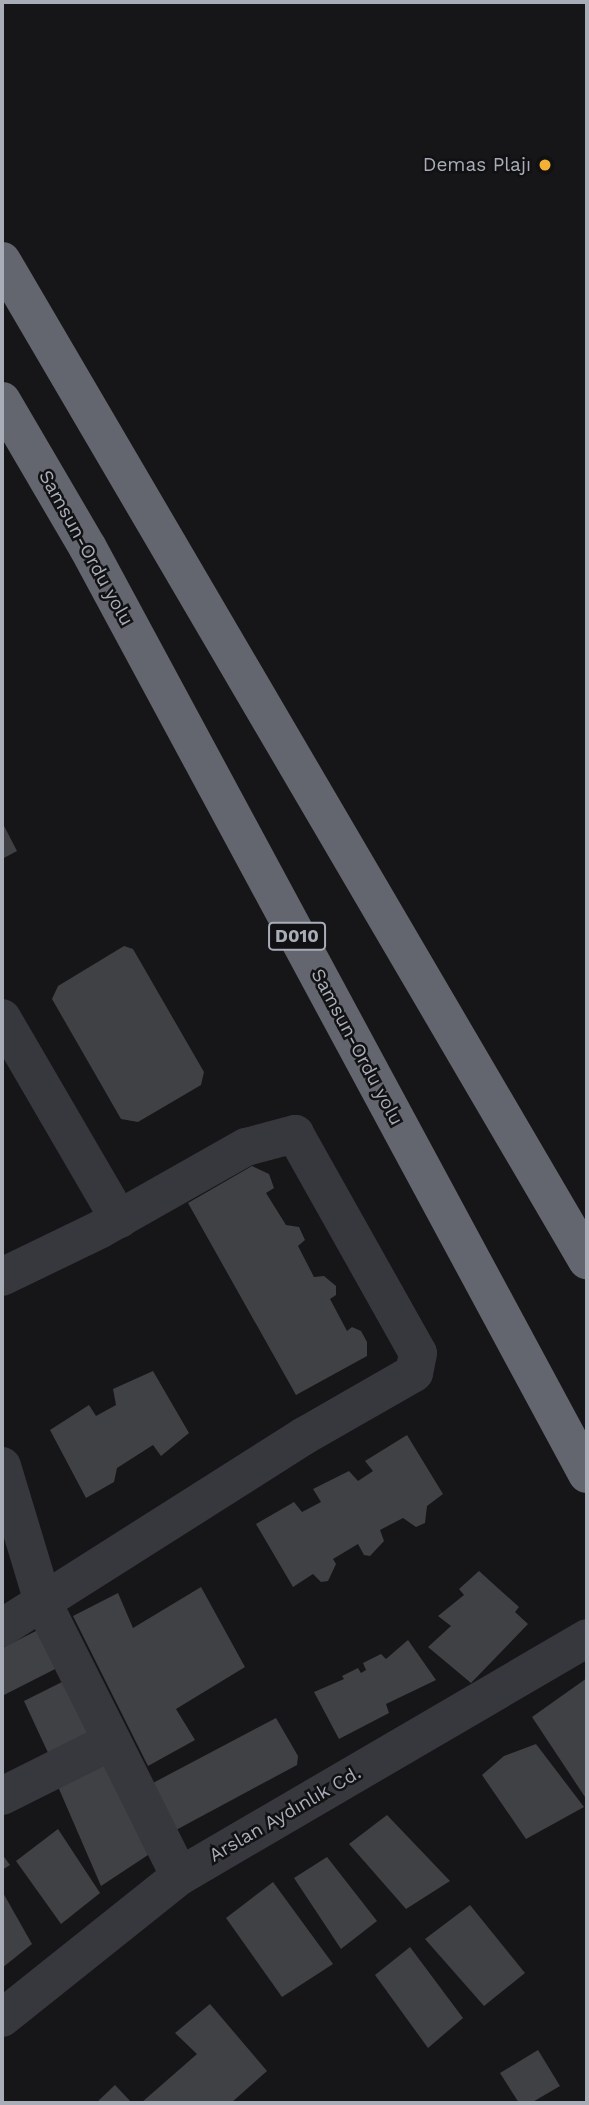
<!DOCTYPE html>
<html>
<head>
<meta charset="utf-8">
<style>
	body { margin:0 }
	#map { position:relative; width:589px; height:2105px; overflow:hidden; background:#161618; font-family:"Work Sans",sans-serif }
	div>[style] { position:absolute }
	.building>* { inset:0; background:#404145 }
	.minor>* { height:38px; margin:-19px; padding:0 19px; transform-origin:19px; border-radius:19px; background:#37383d }
	.highway>* { height:38px; margin:-19px; padding:0 19px; transform-origin:19px; border-radius:19px; background:#63666e }
	.dots>* { width:19px; height:19px; translate:-50% -50%; box-sizing:border-box; border:4px solid #111113; border-radius:50% }
	span { translate:-50% -50%; white-space:nowrap; text-align:center; line-height:1.15; -webkit-text-stroke:5px #111113; paint-order:stroke }
	.shield-label span { padding:2px 5px; background:#111113; border:2px solid; border-radius:5px; -webkit-text-stroke-width:0 }
	.shield-label { font-size:18px; color:#a8adb8; font-weight:700 }
	.poi-label { font-size:19px; color:#a8adb8 }
	.right { translate:-100% -50%; text-align:right }
	.street-label { font-size:19px; color:#a8adb8 }
	.frame { position:absolute; inset:0; border:4px solid #a8adb8; pointer-events:none }
</style>
</head>
<body>
<div id="map">
	<div class="building">
		<div style="clip-path:polygon(2px 822px,17px 851px,2px 859px)"></div>
		<div style="clip-path:polygon(124px 946px,133px 949px,204px 1072px,201px 1085px,138px 1122px,121px 1119px,52px 999px,58px 986px)"></div>
		<div style="clip-path:polygon(252px 1166px,269px 1174px,274px 1188px,266px 1193px,286px 1225px,299px 1227px,305px 1240px,298px 1246px,314px 1277px,324px 1276px,336px 1286px,336px 1295px,330px 1299px,347px 1331px,352px 1327px,361px 1331px,367px 1342px,367px 1356px,296px 1395px,188px 1203px)"></div>
		<div style="clip-path:polygon(153px 1371px,189px 1433px,161px 1456px,153px 1445px,117px 1468px,114px 1482px,86px 1498px,50px 1430px,89px 1405px,96px 1416px,116px 1405px,113px 1389px)"></div>
		<div style="clip-path:polygon(407px 1435px,443px 1494px,427px 1506px,425px 1523px,416px 1527px,403px 1518px,380px 1530px,384px 1541px,370px 1556px,364px 1555px,358px 1544px,333px 1559px,336px 1564px,328px 1581px,321px 1582px,313px 1574px,293px 1587px,256px 1524px,294px 1502px,302px 1512px,321px 1502px,313px 1489px,349px 1471px,358px 1481px,373px 1471px,365px 1461px)"></div>
		<div style="clip-path:polygon(479px 1571px,519px 1607px,515px 1612px,528px 1624px,471px 1683px,428px 1647px,451px 1626px,438px 1616px,464px 1595px,459px 1589px)"></div>
		<div style="clip-path:polygon(201px 1587px,245px 1667px,176px 1709px,195px 1740px,148px 1766px,73px 1616px,118px 1593px,133px 1628px)"></div>
		<div style="clip-path:polygon(44px 1627px,63px 1665px,2px 1696px,2px 1648px)"></div>
		<div style="clip-path:polygon(408px 1640px,436px 1680px,386px 1704px,389px 1713px,339px 1739px,314px 1692px,344px 1679px,342px 1676px,358px 1668px,361px 1673px,366px 1670px,363px 1663px,381px 1654px,386px 1659px)"></div>
		<div style="clip-path:polygon(587px 1678px,587px 1800px,532px 1717px)"></div>
		<div style="clip-path:polygon(66px 1680px,92px 1735px,50px 1757px,24px 1701px)"></div>
		<div style="clip-path:polygon(276px 1718px,298px 1756px,297px 1765px,176px 1830px,151px 1784px)"></div>
		<div style="clip-path:polygon(536px 1744px,584px 1807px,526px 1839px,482px 1775px,504px 1756px)"></div>
		<div style="clip-path:polygon(100px 1756px,148px 1855px,101px 1886px,56px 1782px)"></div>
		<div style="clip-path:polygon(387px 1815px,450px 1881px,406px 1909px,349px 1844px)"></div>
		<div style="clip-path:polygon(58px 1829px,100px 1893px,61px 1924px,16px 1861px)"></div>
		<div style="clip-path:polygon(2px 1854px,10px 1865px,2px 1870px)"></div>
		<div style="clip-path:polygon(327px 1857px,377px 1921px,341px 1949px,294px 1878px)"></div>
		<div style="clip-path:polygon(273px 1882px,333px 1964px,282px 1997px,226px 1918px)"></div>
		<div style="clip-path:polygon(2px 1891px,32px 1944px,2px 1968px)"></div>
		<div style="clip-path:polygon(470px 1905px,525px 1973px,484px 2006px,425px 1939px)"></div>
		<div style="clip-path:polygon(410px 1947px,463px 2018px,428px 2048px,375px 1975px)"></div>
		<div style="clip-path:polygon(210px 2004px,267px 2071px,231px 2103px,141px 2103px,197px 2054px,175px 2033px)"></div>
		<div style="clip-path:polygon(538px 2050px,560px 2086px,531px 2103px,519px 2103px,500px 2073px)"></div>
		<div style="clip-path:polygon(115px 2085px,132px 2103px,96px 2103px)"></div>
	</div>
	<div class="minor">
		<div style="left:2px;top:1018px;width:233px;rotate:59.8deg"></div>
		<div style="left:2px;top:1277px;width:108px;rotate:-25.9deg"></div>
		<div style="left:99px;top:1230px;width:169px;rotate:-29.5deg"></div>
		<div style="left:246px;top:1147px;width:51px;rotate:-14.9deg"></div>
		<div style="left:295px;top:1134px;width:251px;rotate:60.7deg"></div>
		<div style="left:418px;top:1353px;width:20px;rotate:101deg"></div>
		<div style="left:414px;top:1373px;width:127px;rotate:150.2deg"></div>
		<div style="left:304px;top:1436px;width:358px;rotate:147.6deg"></div>
		<div style="left:2px;top:1466px;width:145px;rotate:73.2deg"></div>
		<div style="left:44px;top:1605px;width:303px;rotate:63.4deg"></div>
		<div style="left:2px;top:1796px;width:123px;rotate:-26.6deg"></div>
		<div style="left:2px;top:2018px;width:228px;rotate:-38.6deg"></div>
		<div style="left:180px;top:1876px;width:471px;rotate:-30.3deg"></div>
	</div>
	<div class="highway">
		<div style="left:2px;top:261px;width:1158px;rotate:59.65deg"></div>
		<div style="left:2px;top:401px;width:170px;rotate:59.7deg"></div>
		<div style="left:88px;top:548px;width:1052px;rotate:61.68deg"></div>
	</div>
	<div class="dots">
		<div style="left:545px;top:165px;background:#f2b134"></div>
	</div>
	<div class="shield-label">
		<span style="left:297px;top:936px">D010</span>
	</div>
	<div class="poi-label">
		<span class="right" style="left:531px;top:165px">Demas Plajı</span>
	</div>
	<div class="street-label">
		<span style="left:86px;top:548px;rotate:61deg">Samsun-Ordu yolu</span>
		<span style="left:357px;top:1047px;rotate:62deg">Samsun-Ordu yolu</span>
		<span style="left:285px;top:1814px;rotate:-30deg">Arslan Aydınlık Cd.</span>
	</div>
	<div class="frame"></div>
</div>
</body>
</html>
